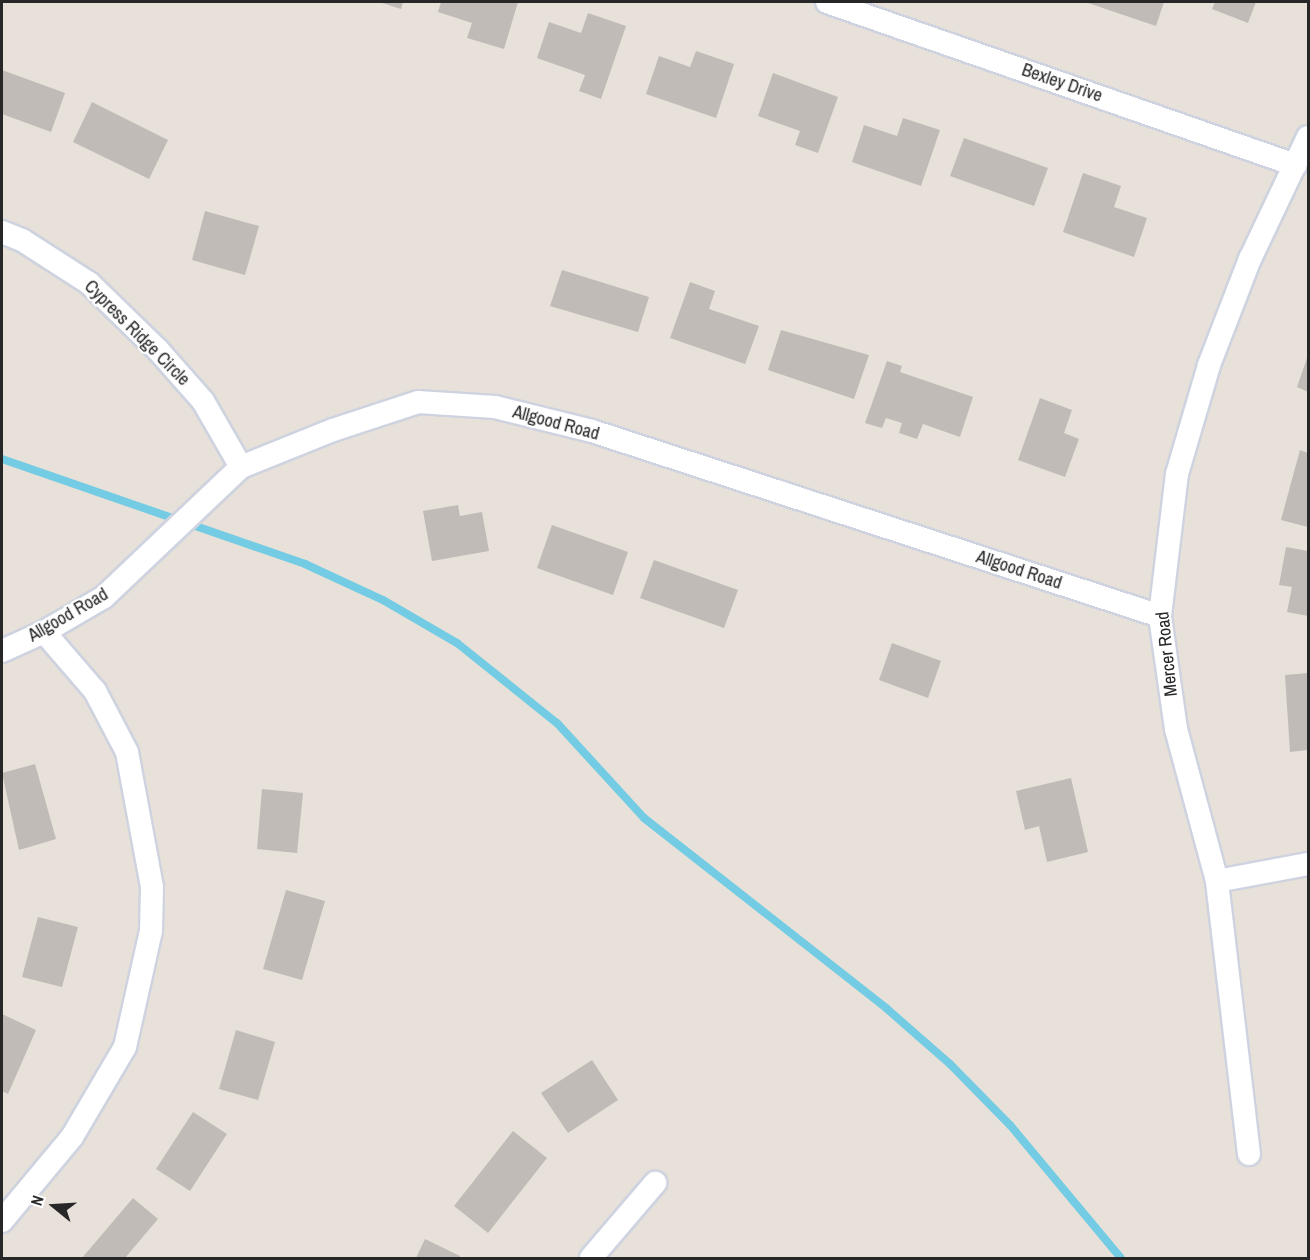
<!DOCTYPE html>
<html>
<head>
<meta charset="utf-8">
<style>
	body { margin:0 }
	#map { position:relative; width:1310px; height:1260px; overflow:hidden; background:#e8e1d9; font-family:"Archivo Narrow",sans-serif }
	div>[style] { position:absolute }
	.stream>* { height:8px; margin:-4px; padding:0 4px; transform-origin:4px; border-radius:4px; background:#73cce3 }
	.building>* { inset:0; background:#c0bbb6 }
	.roads { filter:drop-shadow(2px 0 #ced3df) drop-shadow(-2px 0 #ced3df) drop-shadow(0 2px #ced3df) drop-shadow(0 -2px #ced3df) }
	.minor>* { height:22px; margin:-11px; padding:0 11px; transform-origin:11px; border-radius:11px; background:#fff }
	span { translate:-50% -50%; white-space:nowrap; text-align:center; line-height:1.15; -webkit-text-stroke:4.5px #fff; paint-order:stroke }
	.street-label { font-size:18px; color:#272727 }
	.frame { position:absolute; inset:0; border:3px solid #272727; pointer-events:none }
	.north { position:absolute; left:24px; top:1176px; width:60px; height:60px; -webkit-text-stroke:4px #fff; paint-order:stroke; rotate:288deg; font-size:16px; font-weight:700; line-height:24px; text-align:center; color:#272727 }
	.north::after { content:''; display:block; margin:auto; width:21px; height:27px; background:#272727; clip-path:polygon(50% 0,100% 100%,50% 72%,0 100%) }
</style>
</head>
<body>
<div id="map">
	<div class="stream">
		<div style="left:2px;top:459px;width:321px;rotate:19.1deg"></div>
		<div style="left:305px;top:564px;width:86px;rotate:24.8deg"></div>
		<div style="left:383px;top:600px;width:86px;rotate:30.2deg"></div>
		<div style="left:457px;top:643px;width:128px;rotate:38.7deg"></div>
		<div style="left:557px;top:723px;width:129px;rotate:47.5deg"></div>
		<div style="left:644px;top:818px;width:308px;rotate:38.1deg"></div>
		<div style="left:886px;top:1008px;width:85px;rotate:41.2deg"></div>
		<div style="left:950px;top:1064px;width:86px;rotate:45.5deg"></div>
		<div style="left:1010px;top:1125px;width:173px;rotate:50.2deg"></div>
	</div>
	<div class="building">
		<div style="clip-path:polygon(379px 2px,403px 2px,401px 9px)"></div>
		<div style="clip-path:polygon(441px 2px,518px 2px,504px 49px,467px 38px,472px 23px,438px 12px)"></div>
		<div style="clip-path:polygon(1085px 2px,1164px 2px,1156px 26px)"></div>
		<div style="clip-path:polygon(1215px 2px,1256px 2px,1248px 23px,1212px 9px)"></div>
		<div style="clip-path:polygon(588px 13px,626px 26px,601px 99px,579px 91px,585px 75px,537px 58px,549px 22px,581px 33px)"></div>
		<div style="clip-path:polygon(696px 51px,734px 64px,716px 118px,646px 94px,659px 56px,690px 67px)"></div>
		<div style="clip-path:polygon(2px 70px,65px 93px,51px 132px,2px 114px)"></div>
		<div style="clip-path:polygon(773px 73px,838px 97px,818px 153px,795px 145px,800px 131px,758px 116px)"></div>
		<div style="clip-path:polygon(92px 102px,168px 140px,149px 179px,73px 142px)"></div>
		<div style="clip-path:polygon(903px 118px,940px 130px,921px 186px,852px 162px,864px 125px,897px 136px)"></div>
		<div style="clip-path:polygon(964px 138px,1048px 168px,1034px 206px,950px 176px)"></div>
		<div style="clip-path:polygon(1083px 173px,1121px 186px,1114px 207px,1147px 218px,1134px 257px,1063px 232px)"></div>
		<div style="clip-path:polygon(205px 211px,259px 226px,245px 275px,192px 260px)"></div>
		<div style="clip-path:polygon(562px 270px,649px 297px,638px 332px,550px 306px)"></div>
		<div style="clip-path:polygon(690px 282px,715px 291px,709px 309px,759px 326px,745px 364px,670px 338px)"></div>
		<div style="clip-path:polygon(781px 330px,869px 355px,854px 399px,768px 370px)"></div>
		<div style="clip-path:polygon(1308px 355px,1308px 392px,1297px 387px)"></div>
		<div style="clip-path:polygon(887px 361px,902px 366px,900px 372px,973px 397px,960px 437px,923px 424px,917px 439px,899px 433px,902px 423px,886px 418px,882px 428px,865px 423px)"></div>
		<div style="clip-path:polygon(1040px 398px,1072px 410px,1064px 433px,1079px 439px,1065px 477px,1018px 460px)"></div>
		<div style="clip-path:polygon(1300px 450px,1308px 453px,1308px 527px,1281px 520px)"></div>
		<div style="clip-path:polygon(458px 505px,460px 516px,482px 512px,489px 551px,432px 561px,423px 511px)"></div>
		<div style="clip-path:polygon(552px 525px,628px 552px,613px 595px,537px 568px)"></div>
		<div style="clip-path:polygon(1286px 547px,1308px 551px,1308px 616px,1287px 612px,1292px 587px,1279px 585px)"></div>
		<div style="clip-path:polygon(654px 560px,738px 590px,724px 628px,640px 598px)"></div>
		<div style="clip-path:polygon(892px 643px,941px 661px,928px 698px,879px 680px)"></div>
		<div style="clip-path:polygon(1308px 673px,1308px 750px,1290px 752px,1285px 675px)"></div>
		<div style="clip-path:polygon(35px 764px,56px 839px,19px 850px,2px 773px)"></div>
		<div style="clip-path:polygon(1071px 778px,1088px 852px,1047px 862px,1039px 826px,1025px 830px,1016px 791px)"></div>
		<div style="clip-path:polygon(262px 789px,303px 793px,297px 853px,257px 849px)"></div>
		<div style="clip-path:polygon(286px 890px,325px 901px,302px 980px,263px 969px)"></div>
		<div style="clip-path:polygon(38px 917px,78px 927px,62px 987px,22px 977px)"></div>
		<div style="clip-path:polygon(2px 1014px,36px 1030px,8px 1094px,2px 1091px)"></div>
		<div style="clip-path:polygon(236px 1030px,275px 1042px,258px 1100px,219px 1089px)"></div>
		<div style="clip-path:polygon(592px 1060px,618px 1100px,568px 1133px,541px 1093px)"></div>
		<div style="clip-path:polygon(193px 1112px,227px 1134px,190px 1191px,156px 1169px)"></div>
		<div style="clip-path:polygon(513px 1131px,547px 1158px,488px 1233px,454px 1206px)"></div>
		<div style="clip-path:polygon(133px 1198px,158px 1219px,125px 1258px,82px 1258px)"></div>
		<div style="clip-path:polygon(425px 1239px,460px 1256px,459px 1258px,416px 1258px)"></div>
	</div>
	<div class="roads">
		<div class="minor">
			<div style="left:827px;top:2px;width:496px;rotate:19.2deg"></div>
			<div style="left:2px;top:232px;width:22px;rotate:22deg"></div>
			<div style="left:22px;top:240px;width:80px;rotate:32.7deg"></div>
			<div style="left:89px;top:283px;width:96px;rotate:44.2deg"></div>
			<div style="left:158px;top:350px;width:68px;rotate:48.6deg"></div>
			<div style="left:203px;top:401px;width:76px;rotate:60.1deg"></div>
			<div style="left:2px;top:651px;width:46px;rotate:-24.3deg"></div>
			<div style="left:44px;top:632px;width:69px;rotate:-30.3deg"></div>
			<div style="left:104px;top:597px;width:189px;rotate:-43.5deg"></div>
			<div style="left:241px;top:467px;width:99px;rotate:-21.9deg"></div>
			<div style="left:333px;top:430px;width:89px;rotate:-18.2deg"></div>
			<div style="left:418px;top:402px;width:77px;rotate:3.7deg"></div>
			<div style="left:495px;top:407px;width:100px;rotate:13.9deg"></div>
			<div style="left:592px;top:431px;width:597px;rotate:18.04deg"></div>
			<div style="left:1217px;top:881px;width:93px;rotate:-10.6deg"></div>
			<div style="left:1249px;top:1154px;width:275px;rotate:-96.7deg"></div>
			<div style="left:1217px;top:881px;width:157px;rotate:-105.1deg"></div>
			<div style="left:1176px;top:729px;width:114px;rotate:-98.1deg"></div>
			<div style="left:1160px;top:616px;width:143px;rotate:-83.2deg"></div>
			<div style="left:1177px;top:474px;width:114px;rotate:-73.6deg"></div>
			<div style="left:1209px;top:365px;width:114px;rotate:-68.9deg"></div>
			<div style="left:1250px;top:259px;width:135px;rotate:-64.6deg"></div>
			<div style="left:2px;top:1221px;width:109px;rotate:-50.2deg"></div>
			<div style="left:72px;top:1137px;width:104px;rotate:-59.5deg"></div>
			<div style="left:125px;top:1047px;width:119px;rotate:-77.4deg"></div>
			<div style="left:151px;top:931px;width:44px;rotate:-88.7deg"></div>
			<div style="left:152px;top:887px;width:137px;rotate:-100.5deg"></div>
			<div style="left:127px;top:752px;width:69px;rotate:-117.7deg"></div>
			<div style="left:95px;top:691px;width:78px;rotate:-130.8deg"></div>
			<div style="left:591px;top:1258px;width:99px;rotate:-49.5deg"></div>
		</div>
	</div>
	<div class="street-label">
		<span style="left:1062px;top:83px;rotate:19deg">Bexley Drive</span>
		<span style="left:137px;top:333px;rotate:45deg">Cypress Ridge Circle</span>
		<span style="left:556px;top:423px;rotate:15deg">Allgood Road</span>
		<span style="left:1019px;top:570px;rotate:18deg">Allgood Road</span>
		<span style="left:68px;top:615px;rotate:-30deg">Allgood Road</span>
		<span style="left:1167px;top:654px;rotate:-96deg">Mercer Road</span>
	</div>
	<div class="frame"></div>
	<div class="north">N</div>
</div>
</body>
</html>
